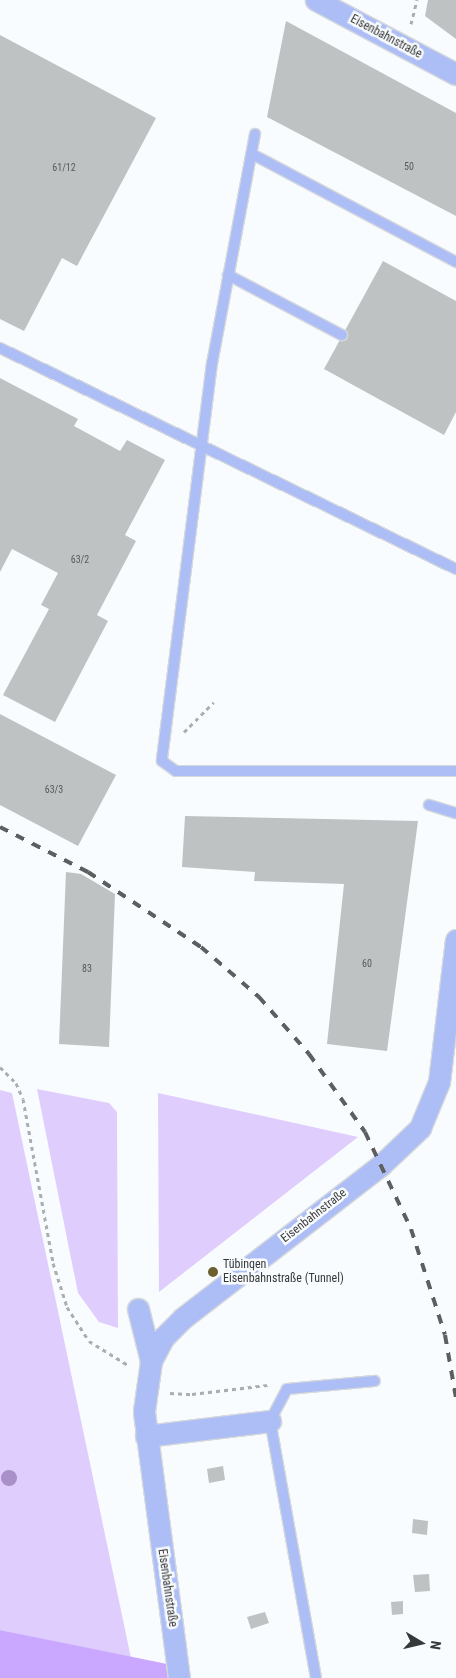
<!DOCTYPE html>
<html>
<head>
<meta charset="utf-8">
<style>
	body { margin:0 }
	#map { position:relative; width:456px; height:1678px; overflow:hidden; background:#f9fcfe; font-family:"Roboto Condensed",sans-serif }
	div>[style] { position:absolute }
	.green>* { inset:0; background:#dfcefd }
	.forest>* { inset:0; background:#cba8ff }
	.building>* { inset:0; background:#bec2c3 }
	.path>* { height:3px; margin-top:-1.5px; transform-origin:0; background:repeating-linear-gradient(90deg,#abaeaf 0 4px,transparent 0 8px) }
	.roads { filter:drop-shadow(1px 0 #d6d9db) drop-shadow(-1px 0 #d6d9db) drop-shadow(0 1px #d6d9db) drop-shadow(0 -1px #d6d9db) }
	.lane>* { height:10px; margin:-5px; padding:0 5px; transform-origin:5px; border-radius:5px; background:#adbdf6 }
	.street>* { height:21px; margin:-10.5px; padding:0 10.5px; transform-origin:10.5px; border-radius:10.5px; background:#adbdf6 }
	.rail>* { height:4px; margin-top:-2px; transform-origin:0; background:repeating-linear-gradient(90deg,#5d5e5f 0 9px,transparent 0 18px) }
	.trees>* { width:16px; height:16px; margin:-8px; border-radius:50%; background:#a990c8 }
	.dots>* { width:14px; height:14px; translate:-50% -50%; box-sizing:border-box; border:2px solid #f9fcfe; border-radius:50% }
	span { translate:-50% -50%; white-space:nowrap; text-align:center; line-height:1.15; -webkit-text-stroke:5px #f9fcfe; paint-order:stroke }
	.number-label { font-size:10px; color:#595a5c }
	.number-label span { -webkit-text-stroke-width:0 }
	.street-label { font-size:12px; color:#373839 }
	.poi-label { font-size:12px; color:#373839 }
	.left { translate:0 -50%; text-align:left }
	.north { position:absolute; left:396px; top:1618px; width:50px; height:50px; -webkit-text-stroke:4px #f9fcfe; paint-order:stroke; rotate:99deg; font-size:14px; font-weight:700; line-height:20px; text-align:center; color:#373839 }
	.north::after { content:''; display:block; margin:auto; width:18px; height:22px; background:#373839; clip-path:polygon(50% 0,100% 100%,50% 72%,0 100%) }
</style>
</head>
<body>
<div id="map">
	<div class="green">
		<div style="clip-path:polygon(37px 1089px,109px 1103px,117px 1112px,118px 1328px,99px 1322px,78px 1293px)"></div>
		<div style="clip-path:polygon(0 1090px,12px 1093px,131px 1658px,0 1630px)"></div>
		<div style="clip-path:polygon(158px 1093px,358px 1137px,159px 1292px)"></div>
	</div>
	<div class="forest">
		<div style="clip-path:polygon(0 1630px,177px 1666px,179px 1678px,0 1678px)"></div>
	</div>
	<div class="building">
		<div style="clip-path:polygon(428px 0,456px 0,456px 39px,425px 16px)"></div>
		<div style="clip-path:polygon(286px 21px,456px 113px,456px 216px,267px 117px)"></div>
		<div style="clip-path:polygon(0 35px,156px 118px,77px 266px,62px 258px,24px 331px,0 319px)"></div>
		<div style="clip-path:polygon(383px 261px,456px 301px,456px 412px,444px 435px,324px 369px)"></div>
		<div style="clip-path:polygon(0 378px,78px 419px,74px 426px,120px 451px,127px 440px,165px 460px,125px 535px,136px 541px,97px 615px,108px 621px,55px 722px,3px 695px,49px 609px,41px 605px,58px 573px,12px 549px,0 572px)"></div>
		<div style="clip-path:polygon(0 714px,116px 775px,78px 846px,0 805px)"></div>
		<div style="clip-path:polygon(185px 816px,418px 821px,387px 1051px,327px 1044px,344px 884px,254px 881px,255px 872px,182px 867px)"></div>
		<div style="clip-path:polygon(66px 872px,81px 874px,115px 894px,109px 1047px,59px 1044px)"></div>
		<div style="clip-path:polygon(223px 1466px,225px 1480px,209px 1483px,207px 1469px)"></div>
		<div style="clip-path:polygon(413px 1519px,428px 1521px,427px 1535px,412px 1533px)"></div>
		<div style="clip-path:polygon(429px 1574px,430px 1591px,415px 1592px,413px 1575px)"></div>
		<div style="clip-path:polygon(403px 1601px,403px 1614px,392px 1615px,391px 1602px)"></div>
		<div style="clip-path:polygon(265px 1612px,269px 1623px,251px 1629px,247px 1617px)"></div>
	</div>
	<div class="path">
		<div style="left:411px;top:24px;width:25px;rotate:-76deg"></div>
		<div style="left:184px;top:732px;width:42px;rotate:-45deg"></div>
		<div style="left:0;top:1067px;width:23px;rotate:45deg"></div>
		<div style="left:16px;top:1083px;width:17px;rotate:66deg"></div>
		<div style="left:23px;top:1099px;width:167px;rotate:79.6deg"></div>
		<div style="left:53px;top:1263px;width:46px;rotate:72.3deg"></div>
		<div style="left:67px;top:1307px;width:40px;rotate:57.1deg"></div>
		<div style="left:89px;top:1341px;width:46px;rotate:31.6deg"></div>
		<div style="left:170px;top:1393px;width:22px;rotate:3deg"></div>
		<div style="left:192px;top:1394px;width:77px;rotate:-6.8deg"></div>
	</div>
	<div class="roads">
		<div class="lane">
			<div style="left:255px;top:134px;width:233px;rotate:100.6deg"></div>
			<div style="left:212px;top:363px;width:401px;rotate:97.2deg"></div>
			<div style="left:162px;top:761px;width:17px;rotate:36deg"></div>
			<div style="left:176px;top:771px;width:280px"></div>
			<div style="left:252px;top:154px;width:231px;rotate:27.9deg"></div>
			<div style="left:228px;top:275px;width:129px;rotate:27.8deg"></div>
			<div style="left:0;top:348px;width:507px;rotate:25.86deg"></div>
			<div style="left:429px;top:805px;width:28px;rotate:17deg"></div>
			<div style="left:316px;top:1678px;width:261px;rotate:-100.1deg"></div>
			<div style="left:270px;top:1421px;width:36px;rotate:-62deg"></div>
			<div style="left:287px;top:1389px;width:88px;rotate:-5.2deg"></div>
		</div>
		<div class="street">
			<div style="left:316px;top:0;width:158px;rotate:27.9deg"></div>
			<div style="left:138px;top:1309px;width:54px;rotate:76deg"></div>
			<div style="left:146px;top:1436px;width:125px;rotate:-6.9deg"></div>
			<div style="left:179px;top:1678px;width:269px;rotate:-97.5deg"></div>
			<div style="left:144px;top:1411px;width:50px;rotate:-82deg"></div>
			<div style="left:151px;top:1361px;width:27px;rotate:-62deg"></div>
			<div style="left:164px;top:1337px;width:27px;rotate:-45deg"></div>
			<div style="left:183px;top:1318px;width:250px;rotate:-37.7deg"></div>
			<div style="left:381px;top:1165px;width:54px;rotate:-43.5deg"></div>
			<div style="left:420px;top:1128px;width:50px;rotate:-67.6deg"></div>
			<div style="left:439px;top:1082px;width:143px;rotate:-83.2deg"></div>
		</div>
	</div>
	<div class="rail">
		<div style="left:0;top:827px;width:99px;rotate:27.1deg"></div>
		<div style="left:88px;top:872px;width:136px;rotate:33.6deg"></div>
		<div style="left:201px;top:947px;width:77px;rotate:40.8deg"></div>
		<div style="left:259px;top:997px;width:76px;rotate:48.7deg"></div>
		<div style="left:309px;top:1054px;width:96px;rotate:54.3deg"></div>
		<div style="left:365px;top:1132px;width:107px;rotate:64.6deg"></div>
		<div style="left:411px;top:1229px;width:111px;rotate:72.2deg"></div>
		<div style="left:445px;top:1335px;width:64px;rotate:80.1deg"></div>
	</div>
	<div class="trees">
		<div style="left:9px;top:1478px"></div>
	</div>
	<div class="dots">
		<div style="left:213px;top:1272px;background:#6c612e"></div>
	</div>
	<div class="number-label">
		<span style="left:409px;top:167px">50</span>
		<span style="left:64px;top:168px">61/12</span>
		<span style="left:80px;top:560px">63/2</span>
		<span style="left:54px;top:790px">63/3</span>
		<span style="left:367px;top:964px">60</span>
		<span style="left:87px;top:969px">83</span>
	</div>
	<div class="street-label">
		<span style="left:386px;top:37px;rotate:28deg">Eisenbahnstraße</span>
		<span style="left:314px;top:1216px;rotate:-38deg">Eisenbahnstraße</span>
		<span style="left:167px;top:1588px;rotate:82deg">Eisenbahnstraße</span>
	</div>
	<div class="poi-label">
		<span class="left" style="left:223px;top:1272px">Tübingen<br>Eisenbahnstraße (Tunnel)</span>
	</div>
	<div class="north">N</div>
</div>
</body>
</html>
